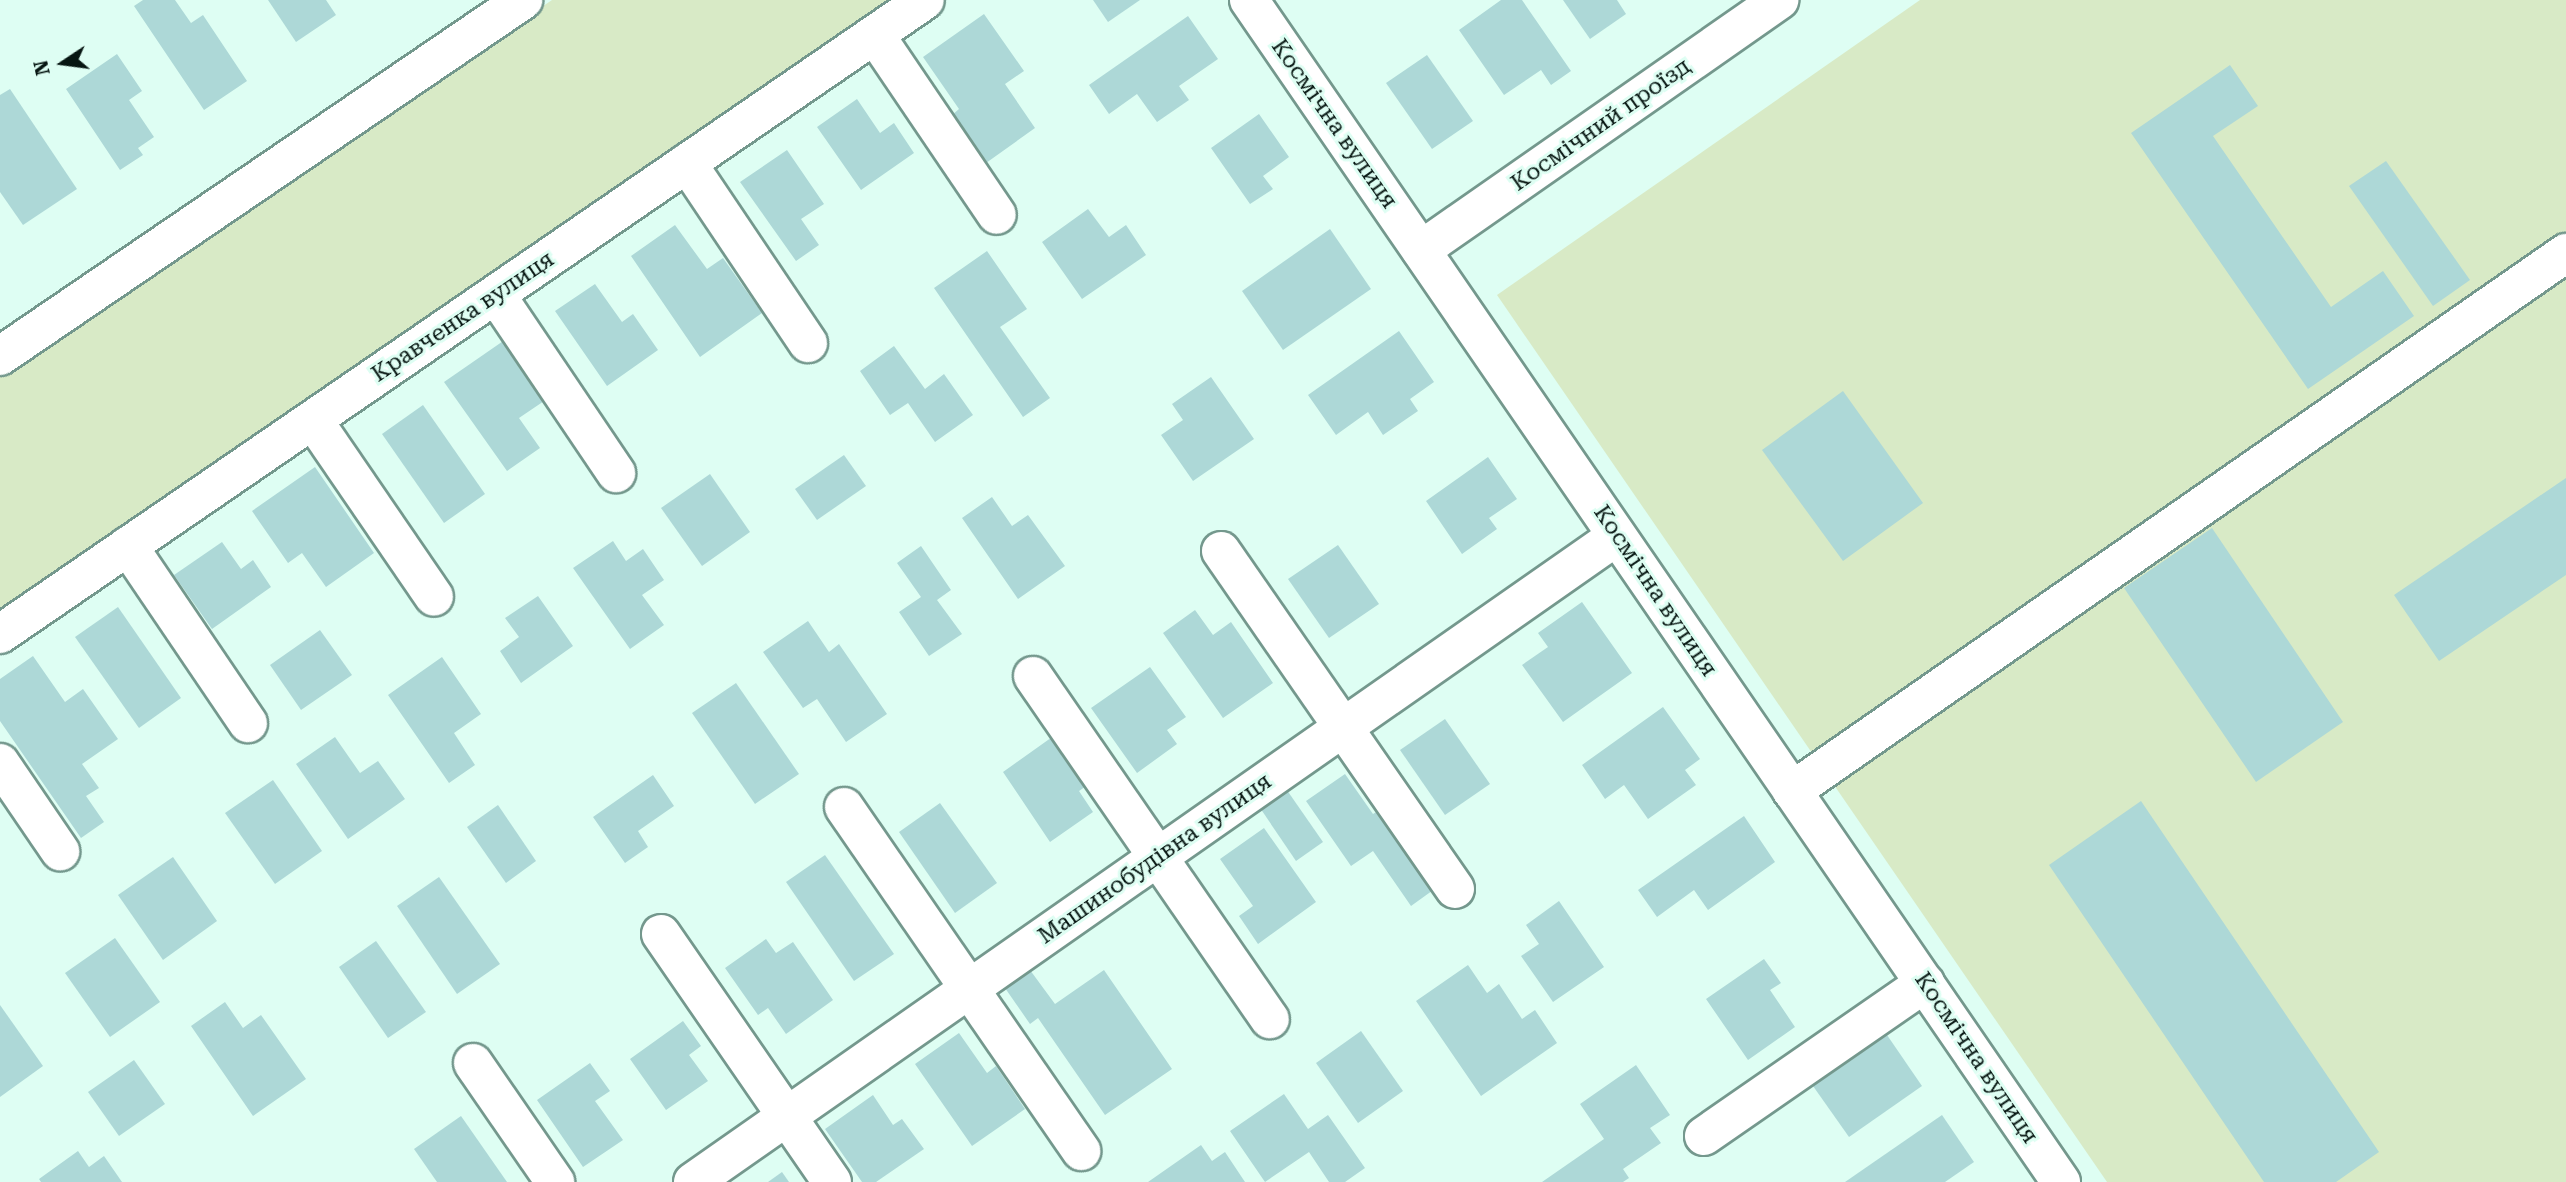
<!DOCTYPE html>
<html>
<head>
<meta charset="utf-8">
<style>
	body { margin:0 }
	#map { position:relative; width:2566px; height:1182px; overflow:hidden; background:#defef3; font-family:"Roboto Serif",serif }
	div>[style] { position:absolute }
	.green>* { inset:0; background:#d8eac6 }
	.building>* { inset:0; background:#add8d7 }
	.roads { filter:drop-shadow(2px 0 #74988d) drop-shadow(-2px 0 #74988d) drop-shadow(0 2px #74988d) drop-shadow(0 -2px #74988d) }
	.minor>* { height:38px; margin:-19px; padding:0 19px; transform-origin:19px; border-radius:19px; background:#fff }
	span { translate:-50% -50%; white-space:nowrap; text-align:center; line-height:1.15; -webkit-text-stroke:6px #defef3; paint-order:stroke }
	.street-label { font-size:23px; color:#071612 }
	.north { position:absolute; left:28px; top:28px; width:70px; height:70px; -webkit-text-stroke:5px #defef3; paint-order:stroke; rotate:257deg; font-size:19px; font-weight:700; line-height:28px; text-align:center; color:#071612 }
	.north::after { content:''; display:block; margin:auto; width:24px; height:32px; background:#071612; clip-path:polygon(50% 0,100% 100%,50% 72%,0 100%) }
</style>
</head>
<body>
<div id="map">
	<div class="green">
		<div style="clip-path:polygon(552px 0,898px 0,0 614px,0 375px)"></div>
		<div style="clip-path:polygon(1920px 0,2566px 0,2566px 1182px,2107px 1182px,1497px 295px)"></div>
	</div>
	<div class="building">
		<div style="clip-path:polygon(143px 0,175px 0,191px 23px,203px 15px,247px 81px,204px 110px,134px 6px)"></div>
		<div style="clip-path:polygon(268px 0,326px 0,336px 15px,296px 42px)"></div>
		<div style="clip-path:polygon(1093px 0,1140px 0,1108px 22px)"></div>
		<div style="clip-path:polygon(1501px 0,1522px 0,1571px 71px,1551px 85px,1541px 70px,1504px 95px,1459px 30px)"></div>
		<div style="clip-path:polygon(1563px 0,1617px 0,1626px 14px,1590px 39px)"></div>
		<div style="clip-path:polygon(984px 14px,1024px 71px,1005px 84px,1035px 128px,986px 163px,952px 115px,959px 109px,923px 57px)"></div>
		<div style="clip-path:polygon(1188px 16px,1218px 59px,1179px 86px,1189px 100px,1157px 122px,1137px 94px,1109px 114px,1089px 85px)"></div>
		<div style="clip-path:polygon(117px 54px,142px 91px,129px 100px,154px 137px,138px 148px,143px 155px,120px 170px,66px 89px)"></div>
		<div style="clip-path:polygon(1427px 55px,1473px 121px,1432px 149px,1386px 83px)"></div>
		<div style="clip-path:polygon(2230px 65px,2258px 106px,2213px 136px,2331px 307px,2383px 271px,2414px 316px,2308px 389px,2131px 133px)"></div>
		<div style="clip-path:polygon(10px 89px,77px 189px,23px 225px,0 192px,0 95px)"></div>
		<div style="clip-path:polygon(857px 99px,880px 133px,894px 123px,914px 153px,861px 190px,817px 127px)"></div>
		<div style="clip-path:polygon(1259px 114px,1289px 157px,1263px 176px,1273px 189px,1250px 204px,1211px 148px)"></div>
		<div style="clip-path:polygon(787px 150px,824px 204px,801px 219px,819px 245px,796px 261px,740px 182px)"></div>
		<div style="clip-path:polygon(2386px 161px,2470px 280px,2433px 306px,2349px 186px)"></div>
		<div style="clip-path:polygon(1088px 209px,1109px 237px,1126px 225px,1146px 255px,1082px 299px,1042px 242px)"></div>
		<div style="clip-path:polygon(675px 225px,707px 269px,723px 258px,762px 313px,700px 357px,631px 256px)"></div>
		<div style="clip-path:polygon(1330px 229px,1371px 289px,1283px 350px,1242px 291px)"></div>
		<div style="clip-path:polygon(987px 251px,1027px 309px,1000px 327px,1050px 398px,1023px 417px,934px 288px)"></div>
		<div style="clip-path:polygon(595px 284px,622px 322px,633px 314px,658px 350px,607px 386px,555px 311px)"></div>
		<div style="clip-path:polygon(1399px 331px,1434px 382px,1410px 399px,1418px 411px,1383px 435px,1368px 412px,1336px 435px,1308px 395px)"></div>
		<div style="clip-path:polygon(509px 337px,550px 397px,519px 418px,540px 448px,507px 471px,444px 382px)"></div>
		<div style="clip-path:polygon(894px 346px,925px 389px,944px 374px,973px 415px,935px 442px,908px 403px,890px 415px,860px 371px)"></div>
		<div style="clip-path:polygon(1211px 377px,1254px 439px,1193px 481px,1161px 435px,1183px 420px,1172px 404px)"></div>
		<div style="clip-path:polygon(1843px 391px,1923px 503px,1843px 561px,1762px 450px)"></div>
		<div style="clip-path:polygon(423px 405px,485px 494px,444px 523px,382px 434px)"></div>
		<div style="clip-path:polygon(844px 455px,866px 486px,817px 520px,795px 489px)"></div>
		<div style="clip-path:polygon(1488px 457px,1517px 499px,1489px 518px,1497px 529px,1462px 554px,1426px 501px)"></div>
		<div style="clip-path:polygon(315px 467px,374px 553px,326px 587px,302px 553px,288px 563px,252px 511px)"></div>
		<div style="clip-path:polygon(710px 474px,750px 532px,702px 566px,661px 508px)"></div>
		<div style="clip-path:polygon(2566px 478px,2566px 575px,2439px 661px,2394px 595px)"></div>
		<div style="clip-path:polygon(992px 497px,1012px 526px,1028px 515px,1065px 566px,1018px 599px,962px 518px)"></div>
		<div style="clip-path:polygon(2212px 528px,2343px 722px,2256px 782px,2124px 588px)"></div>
		<div style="clip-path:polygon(613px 541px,626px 561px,643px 549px,664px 580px,642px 595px,664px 625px,630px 649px,573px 568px)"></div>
		<div style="clip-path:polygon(222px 542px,241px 569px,253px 560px,271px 587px,212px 629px,174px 575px)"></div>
		<div style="clip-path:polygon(1338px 545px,1379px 604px,1329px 638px,1288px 579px)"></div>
		<div style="clip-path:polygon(921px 546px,951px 590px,937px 600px,962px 634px,929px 656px,899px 612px,921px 597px,897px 563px)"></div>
		<div style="clip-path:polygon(538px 596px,573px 646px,521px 683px,500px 651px,519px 637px,505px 618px)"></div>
		<div style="clip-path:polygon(1582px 602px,1632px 673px,1563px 722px,1522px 665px,1548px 647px,1538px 633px)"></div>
		<div style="clip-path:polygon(118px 607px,181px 698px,139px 728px,75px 637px)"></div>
		<div style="clip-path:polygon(1195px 610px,1213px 635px,1231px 622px,1273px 683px,1223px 718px,1163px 633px)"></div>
		<div style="clip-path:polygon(808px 621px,829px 652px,839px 644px,887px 714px,846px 742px,817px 699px,803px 708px,763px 652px)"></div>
		<div style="clip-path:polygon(320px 630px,352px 675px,301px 710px,270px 665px)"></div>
		<div style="clip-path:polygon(33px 656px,65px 702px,83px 689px,118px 739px,82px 764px,99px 788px,86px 796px,104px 822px,81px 838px,0 721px,0 679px)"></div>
		<div style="clip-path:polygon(442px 657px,481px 714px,454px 733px,475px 765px,449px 783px,388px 695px)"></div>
		<div style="clip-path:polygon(1150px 667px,1186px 717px,1167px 730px,1177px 744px,1137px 773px,1091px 708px)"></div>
		<div style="clip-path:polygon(736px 683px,799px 774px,755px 804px,692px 713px)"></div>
		<div style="clip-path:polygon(1663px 707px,1700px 759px,1685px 770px,1696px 785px,1648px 819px,1624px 785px,1605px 799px,1582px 765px)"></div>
		<div style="clip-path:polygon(1445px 719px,1490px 784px,1445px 815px,1400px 750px)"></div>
		<div style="clip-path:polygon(1055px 735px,1089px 784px,1079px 791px,1093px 812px,1050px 842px,1003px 772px)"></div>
		<div style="clip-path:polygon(335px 737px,360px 773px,378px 761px,405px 799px,348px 839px,296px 764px)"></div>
		<div style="clip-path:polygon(1345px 774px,1373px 814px,1381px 809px,1436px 888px,1411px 906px,1373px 851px,1351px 866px,1306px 801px)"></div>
		<div style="clip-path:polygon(653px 775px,674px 806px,638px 831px,648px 847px,625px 863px,593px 817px)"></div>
		<div style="clip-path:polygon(273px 780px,322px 851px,275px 884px,225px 813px)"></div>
		<div style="clip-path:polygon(1282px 783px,1323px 842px,1296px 861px,1256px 802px)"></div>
		<div style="clip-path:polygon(2141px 801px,2379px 1152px,2336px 1182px,2264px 1182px,2049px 865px)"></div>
		<div style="clip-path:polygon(940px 803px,997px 883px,955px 913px,899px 832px)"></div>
		<div style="clip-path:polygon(498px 805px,536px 861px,506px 883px,467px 827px)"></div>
		<div style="clip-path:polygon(1744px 816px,1775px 862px,1708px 910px,1694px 890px,1657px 917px,1638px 890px)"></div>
		<div style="clip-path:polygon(1264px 828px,1316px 902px,1258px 944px,1239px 916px,1253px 906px,1220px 859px)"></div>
		<div style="clip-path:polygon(825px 855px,894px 954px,854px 981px,786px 882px)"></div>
		<div style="clip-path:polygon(173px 857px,217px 921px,163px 960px,118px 895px)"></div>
		<div style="clip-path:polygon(439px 877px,500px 964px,457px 994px,397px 906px)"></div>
		<div style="clip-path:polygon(1559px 901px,1604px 967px,1553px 1002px,1521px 956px,1539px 944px,1526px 925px)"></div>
		<div style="clip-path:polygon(115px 938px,160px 1002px,110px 1037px,65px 973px)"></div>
		<div style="clip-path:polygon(766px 939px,776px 953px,793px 942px,833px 1000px,786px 1034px,768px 1008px,758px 1015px,725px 968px)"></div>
		<div style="clip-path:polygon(376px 941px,426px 1012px,388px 1038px,339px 967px)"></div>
		<div style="clip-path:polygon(1764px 959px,1781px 983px,1770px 990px,1795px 1027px,1748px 1060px,1706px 999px)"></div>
		<div style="clip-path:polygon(1468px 965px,1487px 993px,1499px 984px,1522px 1019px,1535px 1010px,1557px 1043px,1481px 1096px,1416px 1001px)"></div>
		<div style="clip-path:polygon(1030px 970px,1055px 1004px,1104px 970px,1172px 1069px,1105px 1115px,1038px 1018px,1030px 1024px,1005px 988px)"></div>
		<div style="clip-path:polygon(225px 1002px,243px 1028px,261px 1015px,306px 1079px,253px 1116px,191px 1026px)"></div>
		<div style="clip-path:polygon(0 1005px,43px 1066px,0 1097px)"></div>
		<div style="clip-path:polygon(683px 1021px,701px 1046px,689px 1055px,708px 1081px,666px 1110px,630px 1059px)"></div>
		<div style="clip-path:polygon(1361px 1031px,1403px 1091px,1358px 1123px,1316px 1063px)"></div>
		<div style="clip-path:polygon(959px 1033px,987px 1073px,996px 1066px,1025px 1109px,972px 1146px,915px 1064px)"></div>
		<div style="clip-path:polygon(1887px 1035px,1922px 1086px,1849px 1137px,1813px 1086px)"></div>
		<div style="clip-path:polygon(134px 1060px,165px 1104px,119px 1136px,88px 1092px)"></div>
		<div style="clip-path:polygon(590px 1063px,610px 1091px,595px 1101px,623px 1140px,583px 1167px,537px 1100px)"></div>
		<div style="clip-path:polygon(1636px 1065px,1670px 1115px,1650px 1128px,1661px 1143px,1623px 1169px,1629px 1178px,1623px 1182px,1542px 1182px,1604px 1139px,1580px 1104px)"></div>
		<div style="clip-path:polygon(1284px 1094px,1308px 1129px,1328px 1115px,1365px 1168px,1345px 1182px,1329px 1182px,1309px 1152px,1265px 1182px,1230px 1131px)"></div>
		<div style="clip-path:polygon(873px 1095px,893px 1125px,902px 1119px,924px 1149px,876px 1182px,862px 1182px,825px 1129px)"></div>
		<div style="clip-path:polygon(1942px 1115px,1974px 1162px,1945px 1182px,1845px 1182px)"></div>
		<div style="clip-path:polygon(461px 1116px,507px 1182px,437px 1182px,414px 1149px)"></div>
		<div style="clip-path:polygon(1201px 1145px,1212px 1161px,1225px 1152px,1245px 1182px,1148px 1182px)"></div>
		<div style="clip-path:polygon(78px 1151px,89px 1167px,104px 1156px,122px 1182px,41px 1182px,39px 1179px)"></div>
		<div style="clip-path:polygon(782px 1172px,789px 1182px,768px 1182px)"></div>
	</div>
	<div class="roads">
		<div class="minor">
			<div style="left:1249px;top:0;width:1434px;rotate:55.51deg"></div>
			<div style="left:875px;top:35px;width:217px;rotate:55.9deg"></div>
			<div style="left:687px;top:163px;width:217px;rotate:56.1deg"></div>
			<div style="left:1421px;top:250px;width:437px;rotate:-34.9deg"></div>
			<div style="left:496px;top:295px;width:215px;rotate:56deg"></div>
			<div style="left:0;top:356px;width:633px;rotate:-34.24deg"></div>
			<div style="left:313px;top:420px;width:214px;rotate:55.6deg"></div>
			<div style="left:128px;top:546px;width:214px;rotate:55.9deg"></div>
			<div style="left:1221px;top:551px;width:411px;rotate:55.3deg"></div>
			<div style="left:0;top:634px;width:1121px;rotate:-34.43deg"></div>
			<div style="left:1033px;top:676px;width:417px;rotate:55.4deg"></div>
			<div style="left:0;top:763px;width:107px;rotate:55.7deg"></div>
			<div style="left:1792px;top:791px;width:943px;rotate:-34.8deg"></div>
			<div style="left:844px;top:807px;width:418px;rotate:55.4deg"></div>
			<div style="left:661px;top:934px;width:301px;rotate:55.4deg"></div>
			<div style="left:473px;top:1063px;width:145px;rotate:55.4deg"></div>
			<div style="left:1704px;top:1136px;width:269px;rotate:-34.7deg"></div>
			<div style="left:693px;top:1182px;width:1127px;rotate:-34.96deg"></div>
		</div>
	</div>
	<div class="street-label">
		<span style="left:1334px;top:124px;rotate:55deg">Космічна вулиця</span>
		<span style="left:1601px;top:125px;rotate:-35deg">Космічний проїзд</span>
		<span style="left:463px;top:317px;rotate:-34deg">Кравченка вулиця</span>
		<span style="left:1655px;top:591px;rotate:56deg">Космічна вулиця</span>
		<span style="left:1155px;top:859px;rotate:-35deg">Машинобудівна вулиця</span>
		<span style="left:1976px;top:1058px;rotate:56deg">Космічна вулиця</span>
	</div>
	<div class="north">N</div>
</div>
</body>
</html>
